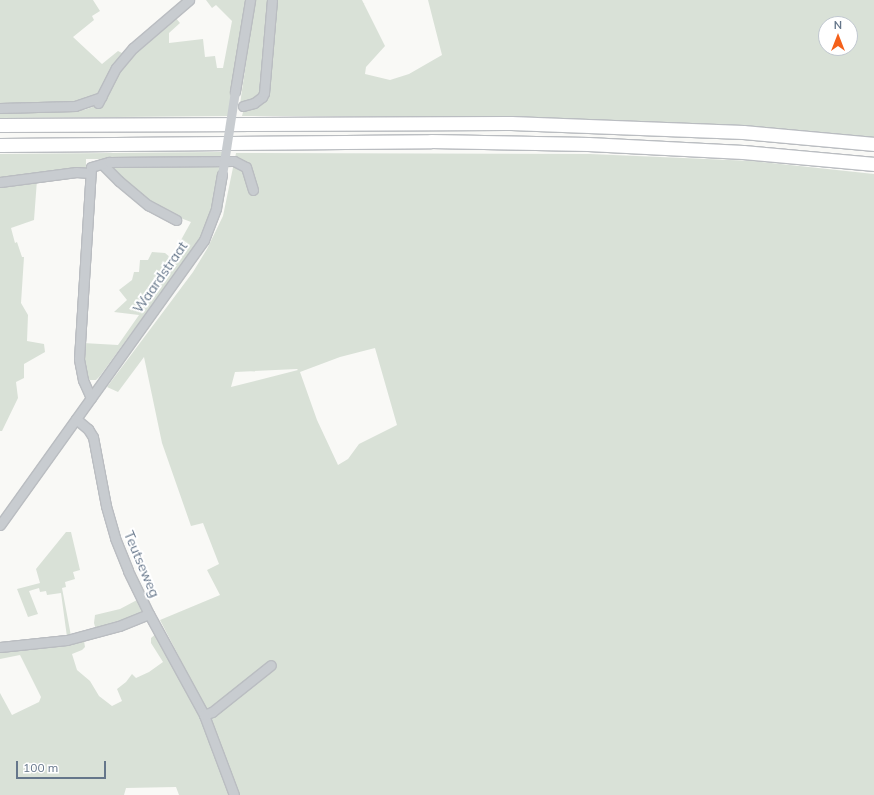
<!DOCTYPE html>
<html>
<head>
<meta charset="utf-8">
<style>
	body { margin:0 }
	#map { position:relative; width:874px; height:795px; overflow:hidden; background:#f9f9f6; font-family:Mulish,sans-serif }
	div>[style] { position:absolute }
	.green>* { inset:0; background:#d9e1d7 }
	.roads { filter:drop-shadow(1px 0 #babdc1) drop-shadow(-1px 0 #babdc1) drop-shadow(0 1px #babdc1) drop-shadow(0 -1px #babdc1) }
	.minor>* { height:9px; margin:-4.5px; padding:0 4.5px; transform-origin:4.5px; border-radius:4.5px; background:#c8ccd0 }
	.highway>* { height:13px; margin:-6.5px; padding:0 6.5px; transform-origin:6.5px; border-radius:6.5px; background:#fff }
	.minor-bridge>* { height:9px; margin:-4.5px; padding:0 4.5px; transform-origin:4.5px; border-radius:4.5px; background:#c8ccd0 }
	span { translate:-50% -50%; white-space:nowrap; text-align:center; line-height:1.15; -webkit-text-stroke:4px #fff; paint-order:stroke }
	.street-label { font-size:14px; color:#65768a }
	.north { position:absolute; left:818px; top:16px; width:40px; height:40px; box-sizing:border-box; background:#fff; border:1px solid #c1c8d0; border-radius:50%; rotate:0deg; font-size:11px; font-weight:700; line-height:16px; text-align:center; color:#65768a }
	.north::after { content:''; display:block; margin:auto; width:14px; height:18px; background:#f4611b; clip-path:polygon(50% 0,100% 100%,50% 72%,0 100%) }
	.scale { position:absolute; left:16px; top:761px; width:90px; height:18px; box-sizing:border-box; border:2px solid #65768a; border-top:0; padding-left:5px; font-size:12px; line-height:14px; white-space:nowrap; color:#65768a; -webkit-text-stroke:3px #fff; paint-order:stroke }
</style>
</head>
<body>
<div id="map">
	<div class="green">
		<div style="clip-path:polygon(0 0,93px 0,100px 11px,92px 16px,94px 20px,73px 37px,102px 64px,118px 51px,124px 54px,96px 96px,82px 102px,0 105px)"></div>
		<div style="clip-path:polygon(206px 0,247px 0,229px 116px,0 118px,0 111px,84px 110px,101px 104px,120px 69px,135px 51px,175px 17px,180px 23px,169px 33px,169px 43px,203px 39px,205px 57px,215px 56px,217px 68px,223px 68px,232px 21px,216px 5px,212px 8px)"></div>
		<div style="clip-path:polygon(255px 0,270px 0,262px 87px,257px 98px,240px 104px)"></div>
		<div style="clip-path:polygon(evenodd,275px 0,362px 0,385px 46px,366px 67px,365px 74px,390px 80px,409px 74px,442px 55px,428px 0,874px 0,874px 138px,725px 125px,638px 121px,372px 116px,242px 116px,244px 108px,260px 105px,268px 97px,270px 53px,275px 0,826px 24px,850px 24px,850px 48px,826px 48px,826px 24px)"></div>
		<div style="clip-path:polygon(222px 152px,222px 159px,86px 159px,86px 168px,79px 170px,0 180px,0 154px)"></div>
		<div style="clip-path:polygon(evenodd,236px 153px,590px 154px,753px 161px,874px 174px,874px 795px,238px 795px,204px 705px,160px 620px,220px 595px,207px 570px,219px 564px,203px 523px,191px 526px,162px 443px,144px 357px,118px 392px,107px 387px,193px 272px,207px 249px,223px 216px,236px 153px,375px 348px,397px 425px,359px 444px,348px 459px,338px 465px,317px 420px,300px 372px,340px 357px,375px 348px,236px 153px,297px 369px,298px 370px,231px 387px,235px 372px,297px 369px)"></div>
		<div style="clip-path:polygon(107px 165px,220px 165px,210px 217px,200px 239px,100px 376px,96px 380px,90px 380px,86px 376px,83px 365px,83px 343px,118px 345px,139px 315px,114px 312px,127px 300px,119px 290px,132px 280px,134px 272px,139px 272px,140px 260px,148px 260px,152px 252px,165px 253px,171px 258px,191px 222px,157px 209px)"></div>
		<div style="clip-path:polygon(37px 180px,34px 220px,11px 228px,15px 243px,17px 242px,22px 257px,24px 257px,21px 303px,28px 315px,27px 341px,44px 344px,45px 352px,24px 364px,24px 378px,16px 382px,18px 398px,2px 431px,0 431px,0 185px)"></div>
		<div style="clip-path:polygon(66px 532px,71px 532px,80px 570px,73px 572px,75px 579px,65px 582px,66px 587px,62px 588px,71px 636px,67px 637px,61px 593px,47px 595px,46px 591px,40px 592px,39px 588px,29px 591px,38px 614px,28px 617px,17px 589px,40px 583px,36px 569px)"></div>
		<div style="clip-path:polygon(137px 600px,141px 606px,142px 614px,96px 630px,94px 623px,95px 615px,120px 609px)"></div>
		<div style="clip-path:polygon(157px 633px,200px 714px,231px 795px,179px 795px,176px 787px,126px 788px,124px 795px,0 795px,0 693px,12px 715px,39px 702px,41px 697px,20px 655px,0 659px,0 651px,46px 648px,84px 641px,85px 647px,82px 650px,72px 654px,77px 670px,90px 681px,99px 696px,112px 706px,122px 701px,117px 689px,126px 682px,132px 674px,136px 678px,149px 672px,163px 662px,151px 643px,151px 638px)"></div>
	</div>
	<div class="roads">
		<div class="minor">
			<div style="left:235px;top:91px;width:92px;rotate:-80.6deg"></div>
			<div style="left:98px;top:103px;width:39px;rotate:-63deg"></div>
			<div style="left:116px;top:68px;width:26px;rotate:-50deg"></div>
			<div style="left:133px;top:48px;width:74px;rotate:-40.6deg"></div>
			<div style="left:243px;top:106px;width:11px;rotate:-15deg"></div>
			<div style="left:254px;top:103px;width:10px;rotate:-37deg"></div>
			<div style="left:262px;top:97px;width:4px;rotate:-63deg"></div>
			<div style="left:264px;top:93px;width:93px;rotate:-85.1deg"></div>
			<div style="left:0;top:108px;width:75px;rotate:-1.5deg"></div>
			<div style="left:75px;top:106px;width:28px;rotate:-19deg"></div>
			<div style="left:102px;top:164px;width:24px;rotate:45deg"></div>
			<div style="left:119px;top:181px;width:38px;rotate:40deg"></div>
			<div style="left:148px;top:205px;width:32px;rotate:28deg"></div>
			<div style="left:0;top:182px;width:77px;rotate:-7.5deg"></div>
			<div style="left:76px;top:172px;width:14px;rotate:4deg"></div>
			<div style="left:91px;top:398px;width:20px;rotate:-114deg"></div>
			<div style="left:83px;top:380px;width:21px;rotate:-101deg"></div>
			<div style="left:79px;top:359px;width:192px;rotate:-86.4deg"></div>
			<div style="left:91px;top:167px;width:19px;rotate:-16deg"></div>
			<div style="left:109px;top:162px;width:125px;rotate:-0.5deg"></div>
			<div style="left:234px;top:161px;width:13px;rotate:27deg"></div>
			<div style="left:246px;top:167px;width:24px;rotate:73deg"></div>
			<div style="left:76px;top:419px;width:16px;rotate:40deg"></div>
			<div style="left:88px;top:429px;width:9px;rotate:58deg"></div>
			<div style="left:93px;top:437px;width:70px;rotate:79.3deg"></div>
			<div style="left:106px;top:506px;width:33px;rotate:74deg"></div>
			<div style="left:115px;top:538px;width:35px;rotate:68deg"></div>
			<div style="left:128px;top:571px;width:48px;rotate:64deg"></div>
			<div style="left:149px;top:614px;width:115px;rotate:61.4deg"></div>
			<div style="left:204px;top:715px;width:85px;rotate:69.4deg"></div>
			<div style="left:0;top:525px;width:350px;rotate:-54.4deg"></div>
			<div style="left:204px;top:240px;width:34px;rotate:-69deg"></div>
			<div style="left:216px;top:208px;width:34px;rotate:-80deg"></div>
			<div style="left:0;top:647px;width:67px;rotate:-6deg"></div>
			<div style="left:67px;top:640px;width:54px;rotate:-15.1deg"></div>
			<div style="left:119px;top:626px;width:32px;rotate:-22deg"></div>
			<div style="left:204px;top:715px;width:9px;rotate:-21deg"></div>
			<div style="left:212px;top:712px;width:75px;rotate:-38.5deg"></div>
		</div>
		<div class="highway">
			<div style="left:0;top:125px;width:511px;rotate:-0.22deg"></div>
			<div style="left:511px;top:123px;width:232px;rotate:2.2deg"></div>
			<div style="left:743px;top:132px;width:132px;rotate:5.2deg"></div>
			<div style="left:0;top:145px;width:431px;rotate:-0.5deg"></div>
			<div style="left:431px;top:141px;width:157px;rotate:1.1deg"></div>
			<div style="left:588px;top:144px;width:155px;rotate:3deg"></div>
			<div style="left:743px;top:152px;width:132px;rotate:5.2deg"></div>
		</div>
	</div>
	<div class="minor-bridge">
		<div style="left:222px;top:175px;width:85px;rotate:-81.2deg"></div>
	</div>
	<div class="street-label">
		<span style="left:160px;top:277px;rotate:-55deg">Waardstraat</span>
		<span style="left:142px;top:564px;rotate:67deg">Teutseweg</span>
	</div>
	<div class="north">N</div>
	<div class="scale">100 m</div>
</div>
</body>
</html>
